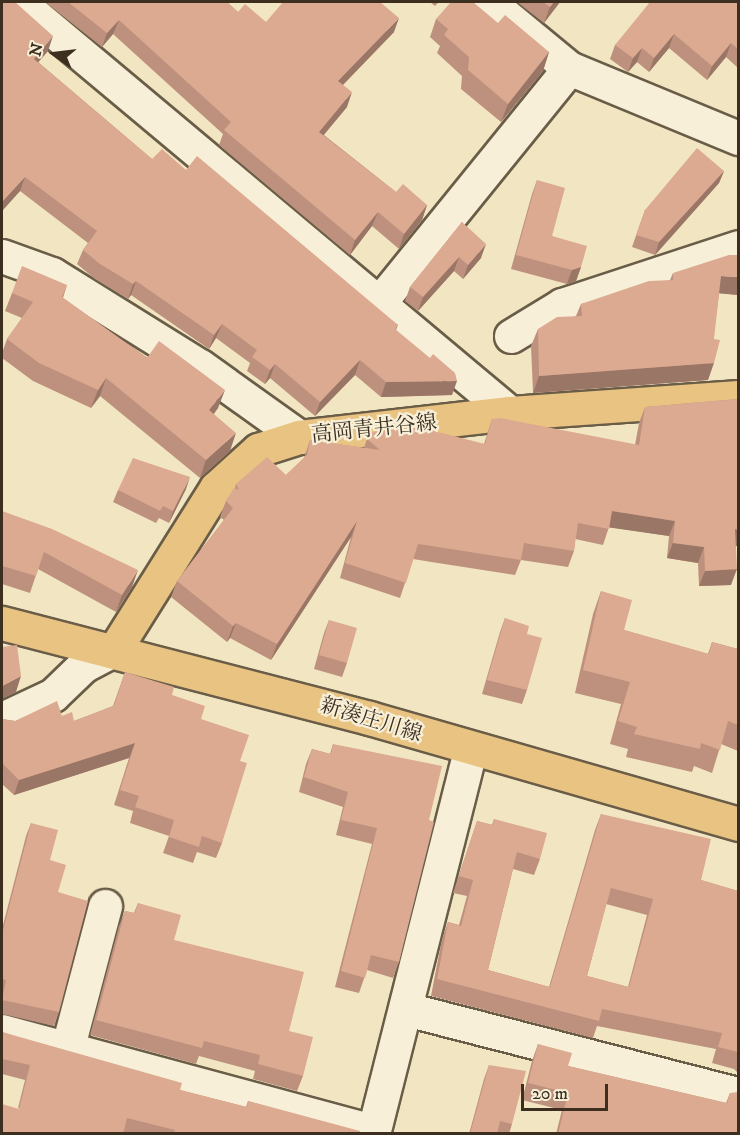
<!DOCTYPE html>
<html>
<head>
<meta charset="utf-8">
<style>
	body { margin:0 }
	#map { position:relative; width:740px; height:1135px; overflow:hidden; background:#f2e6c2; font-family:"IM FELL DW Pica","Noto Serif JP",serif }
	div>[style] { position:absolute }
	.roads { filter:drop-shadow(2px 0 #6a5d48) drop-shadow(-2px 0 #6a5d48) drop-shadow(0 2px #6a5d48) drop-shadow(0 -2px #6a5d48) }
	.minor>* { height:33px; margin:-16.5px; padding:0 16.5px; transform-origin:16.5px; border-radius:16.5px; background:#f7efd7 }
	.major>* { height:33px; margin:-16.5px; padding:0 16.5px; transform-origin:16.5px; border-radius:16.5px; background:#e9c381 }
	.wall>* { inset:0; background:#bd917d }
	.shaded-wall>* { inset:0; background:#9a7666 }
	.building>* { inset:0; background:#dca991 }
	span { translate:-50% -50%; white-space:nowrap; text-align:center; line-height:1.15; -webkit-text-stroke:4.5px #f7efd7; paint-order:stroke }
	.street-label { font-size:21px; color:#3d2f20 }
	.frame { position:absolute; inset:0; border:3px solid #3d2f20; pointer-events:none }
	.north { position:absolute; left:24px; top:24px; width:60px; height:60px; -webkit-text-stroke:4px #f7efd7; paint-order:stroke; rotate:284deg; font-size:16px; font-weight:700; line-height:24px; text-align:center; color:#3d2f20 }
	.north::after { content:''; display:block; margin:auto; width:21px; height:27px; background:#3d2f20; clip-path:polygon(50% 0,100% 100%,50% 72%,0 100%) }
	.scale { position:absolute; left:521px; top:1084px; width:87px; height:27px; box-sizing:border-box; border:3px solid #3d2f20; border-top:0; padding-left:8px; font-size:18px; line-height:21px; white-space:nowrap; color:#3d2f20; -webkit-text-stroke:4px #f7efd7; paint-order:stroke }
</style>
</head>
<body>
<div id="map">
	<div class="roads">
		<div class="minor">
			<div style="left:19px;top:2px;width:640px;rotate:39.93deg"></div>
			<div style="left:489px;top:2px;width:104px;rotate:39.5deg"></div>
			<div style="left:569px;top:68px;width:183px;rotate:22.5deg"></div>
			<div style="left:2px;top:256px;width:53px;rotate:19.8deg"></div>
			<div style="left:52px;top:274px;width:174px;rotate:31.9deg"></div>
			<div style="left:200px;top:366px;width:122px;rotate:35.6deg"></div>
			<div style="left:379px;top:303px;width:302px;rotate:-51deg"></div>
			<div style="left:511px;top:336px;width:60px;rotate:-31.3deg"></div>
			<div style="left:562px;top:305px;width:185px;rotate:-18.2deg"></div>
			<div style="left:2px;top:719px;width:56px;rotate:-25.2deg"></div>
			<div style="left:53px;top:695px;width:42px;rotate:-44deg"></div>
			<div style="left:83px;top:666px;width:36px;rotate:-28deg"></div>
			<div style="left:406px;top:1009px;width:343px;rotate:14.4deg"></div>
			<div style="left:2px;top:1031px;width:384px;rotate:15.1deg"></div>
			<div style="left:67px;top:1050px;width:149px;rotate:-75.2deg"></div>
			<div style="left:373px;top:1134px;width:396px;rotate:-75.8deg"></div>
		</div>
		<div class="major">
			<div style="left:2px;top:623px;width:379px;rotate:14.5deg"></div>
			<div style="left:369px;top:718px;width:384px;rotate:16deg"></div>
			<div style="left:115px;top:649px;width:190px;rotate:-57.9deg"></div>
			<div style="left:216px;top:488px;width:57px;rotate:-42.1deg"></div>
			<div style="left:258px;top:450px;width:43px;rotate:-17.6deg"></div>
			<div style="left:299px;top:437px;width:212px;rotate:-6.5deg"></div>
			<div style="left:510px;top:413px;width:229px;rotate:-4deg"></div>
		</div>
	</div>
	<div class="wall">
		<div style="clip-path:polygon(2px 2px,48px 51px,38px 62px,152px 159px,186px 170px,398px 325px,396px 330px,452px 395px,381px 397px,355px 375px,315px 416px,270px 378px,265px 384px,247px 371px,250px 363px,216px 338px,209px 349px,131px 295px,128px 299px,95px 279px,77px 264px,83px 250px,88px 243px,20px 191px,2px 211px)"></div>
		<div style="clip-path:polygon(45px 2px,227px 2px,238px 12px,266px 22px,394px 32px,343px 85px,347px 107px,324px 135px,396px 192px,427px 205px,422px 220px,399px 249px,372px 226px,350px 255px,219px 145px,223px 134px,113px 34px,102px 47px)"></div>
		<div style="clip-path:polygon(430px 2px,439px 2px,435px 6px)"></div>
		<div style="clip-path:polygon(517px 2px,560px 2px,544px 23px)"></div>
		<div style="clip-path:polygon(738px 2px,738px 68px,726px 57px,707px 80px,669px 48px,649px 72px,637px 62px,628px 72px,610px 59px,615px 45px)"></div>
		<div style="clip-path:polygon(436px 19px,498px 23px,549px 52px,543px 71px,501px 122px,461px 89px,462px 76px,437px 53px,440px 46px,430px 37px)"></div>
		<div style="clip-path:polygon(724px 171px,719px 183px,655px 255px,632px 247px,645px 210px)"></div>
		<div style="clip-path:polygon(537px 180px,552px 236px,581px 267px,576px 281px,567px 284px,511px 269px,532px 194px)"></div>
		<div style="clip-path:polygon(462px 222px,481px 258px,463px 279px,454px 271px,418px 311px,405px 301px,410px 287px)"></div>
		<div style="clip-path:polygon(673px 273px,738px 295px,719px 293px,708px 380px,533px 393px,531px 346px,538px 329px,576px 316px,581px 304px,670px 280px)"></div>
		<div style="clip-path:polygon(67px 285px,63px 298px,218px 408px,214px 414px,230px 451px,200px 478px,100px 396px,91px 408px,33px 381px,2px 358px,2px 353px,7px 339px,22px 318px,5px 311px,12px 293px)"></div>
		<div style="clip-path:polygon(738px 399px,738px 546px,736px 546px,731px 585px,699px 586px,698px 563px,667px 558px,669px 536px,609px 527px,603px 545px,575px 539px,574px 551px,568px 567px,521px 560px,515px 575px,413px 559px,400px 598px,340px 578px,351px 537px,271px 660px,230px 638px,227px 642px,171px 597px,177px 581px,224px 520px,220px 517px,226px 501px,235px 488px,236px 484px,286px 475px,304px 458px,310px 440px,364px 448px,367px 439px,484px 444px,492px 419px,635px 445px,639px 423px,645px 407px)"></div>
		<div style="clip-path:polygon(186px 489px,169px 523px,159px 518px,156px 523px,113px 502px,118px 490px)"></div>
		<div style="clip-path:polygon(2px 511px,132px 587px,116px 612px,38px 569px,30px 593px,2px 584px)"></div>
		<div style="clip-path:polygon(601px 591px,624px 630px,708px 654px,712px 642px,738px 649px,738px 751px,721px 744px,712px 773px,694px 766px,692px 772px,626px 757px,628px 749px,610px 744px,621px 704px,575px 693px,593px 614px)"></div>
		<div style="clip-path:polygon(505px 618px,527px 634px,527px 690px,522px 704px,482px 694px,500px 632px)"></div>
		<div style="clip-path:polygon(329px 620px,347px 663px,342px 677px,314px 669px,324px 633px)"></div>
		<div style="clip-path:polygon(125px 672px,172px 695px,201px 719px,240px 761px,222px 843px,216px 858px,197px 852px,193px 863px,163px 853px,169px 836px,130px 823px,133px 811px,114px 805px,129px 758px,14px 795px,2px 784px,2px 719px,15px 721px,62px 716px,74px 721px,113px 706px)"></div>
		<div style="clip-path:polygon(333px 744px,429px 820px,399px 962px,393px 978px,367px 970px,359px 993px,335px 987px,372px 844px,336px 835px,343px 807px,299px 792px,306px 764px,312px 749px,330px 754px)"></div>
		<div style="clip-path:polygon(evenodd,601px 814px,701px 880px,738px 891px,738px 1073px,734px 1069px,712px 1063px,716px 1049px,597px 1026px,593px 1038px,431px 996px,442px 939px,448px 922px,459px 925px,467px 896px,453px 893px,477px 821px,492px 825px,494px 819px,540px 859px,534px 875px,513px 869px,488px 970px,549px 987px,595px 830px,601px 814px,606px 904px,647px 915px,628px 987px,587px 976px,606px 904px)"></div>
		<div style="clip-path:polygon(31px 823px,50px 860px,58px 892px,59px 1012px,54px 1026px,2px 1014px,2px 929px,26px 836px)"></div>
		<div style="clip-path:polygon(138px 903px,174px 940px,289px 1031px,303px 1076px,297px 1091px,253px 1079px,255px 1071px,199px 1056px,196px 1064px,90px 1035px,119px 926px,125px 911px,134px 913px)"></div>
		<div style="clip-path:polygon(2px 1032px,180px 1090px,246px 1107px,248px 1101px,360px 1134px,125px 1134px,18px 1108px,25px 1080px,2px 1074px)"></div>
		<div style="clip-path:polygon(538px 1044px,568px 1066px,726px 1103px,730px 1093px,738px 1134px,556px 1134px,562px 1110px,522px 1100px,532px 1061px)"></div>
		<div style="clip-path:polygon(489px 1065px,512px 1124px,509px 1134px,469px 1134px,484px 1079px)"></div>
	</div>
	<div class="shaded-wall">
		<div style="clip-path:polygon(554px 2px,560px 2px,544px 23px,550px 7px)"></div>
		<div style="clip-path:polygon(399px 18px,394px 32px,333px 95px,338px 81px)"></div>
		<div style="clip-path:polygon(119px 20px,113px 34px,102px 47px,107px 33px)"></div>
		<div style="clip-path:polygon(674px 34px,669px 48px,649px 72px,654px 58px)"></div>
		<div style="clip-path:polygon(53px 36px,48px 51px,29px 73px,34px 59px)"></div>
		<div style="clip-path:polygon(731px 43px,726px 57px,707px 80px,712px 66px)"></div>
		<div style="clip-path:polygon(642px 48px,637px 62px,628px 72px,633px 58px)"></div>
		<div style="clip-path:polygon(549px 52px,543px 71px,501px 122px,508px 104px)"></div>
		<div style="clip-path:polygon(352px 92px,347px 107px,314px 146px,319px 132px)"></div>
		<div style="clip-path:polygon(724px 171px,719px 183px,655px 255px,659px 242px)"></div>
		<div style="clip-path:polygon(25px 177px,20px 191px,2px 211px,2px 202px)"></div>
		<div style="clip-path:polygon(427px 205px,422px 220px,399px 249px,404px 234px)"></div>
		<div style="clip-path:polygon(378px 212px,372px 226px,350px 255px,355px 240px)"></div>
		<div style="clip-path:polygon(486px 244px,481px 258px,463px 279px,468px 265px)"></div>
		<div style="clip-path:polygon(459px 257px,454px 271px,418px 311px,423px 297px)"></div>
		<div style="clip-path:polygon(581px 267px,576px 281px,567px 284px,572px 270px)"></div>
		<div style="clip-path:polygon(721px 276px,738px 277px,738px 295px,715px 293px)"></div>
		<div style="clip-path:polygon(136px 281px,131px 295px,128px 299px,133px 284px)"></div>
		<div style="clip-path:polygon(222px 324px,216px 338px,209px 349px,214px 335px)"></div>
		<div style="clip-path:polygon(360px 360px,355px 375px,315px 416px,320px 402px)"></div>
		<div style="clip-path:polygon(714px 363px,708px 380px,533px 393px,539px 376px)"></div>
		<div style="clip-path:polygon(275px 364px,270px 378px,265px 384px,270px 370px)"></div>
		<div style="clip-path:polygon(106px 378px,100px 396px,91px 408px,98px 390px)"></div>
		<div style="clip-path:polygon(457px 381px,452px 395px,381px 397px,386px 382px)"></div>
		<div style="clip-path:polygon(225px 390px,218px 408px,202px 428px,209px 410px)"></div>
		<div style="clip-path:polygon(236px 433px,230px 451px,200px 478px,206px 460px)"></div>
		<div style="clip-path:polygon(190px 477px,186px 489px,169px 523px,173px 511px)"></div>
		<div style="clip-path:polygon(612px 511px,675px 521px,669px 536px,606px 527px)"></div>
		<div style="clip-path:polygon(357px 521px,351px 537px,271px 660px,277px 644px)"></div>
		<div style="clip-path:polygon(735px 529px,738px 530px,738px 546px,730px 545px)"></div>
		<div style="clip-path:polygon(673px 543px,704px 547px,698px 563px,667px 558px)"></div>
		<div style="clip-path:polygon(737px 569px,731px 585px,699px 586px,705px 571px)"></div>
		<div style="clip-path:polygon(138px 570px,132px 587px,116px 612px,122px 595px)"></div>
		<div style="clip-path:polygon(236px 623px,230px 638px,227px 642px,233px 626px)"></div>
		<div style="clip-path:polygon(21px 676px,16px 692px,2px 699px,2px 686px)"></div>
		<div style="clip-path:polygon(135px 743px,129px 758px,14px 795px,19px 780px)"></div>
	</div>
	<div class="building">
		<div style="clip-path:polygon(2px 2px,15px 2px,53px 36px,34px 59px,152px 159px,162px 149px,186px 170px,197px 156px,398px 325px,395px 329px,430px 358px,433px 354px,455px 373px,457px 381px,386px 382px,360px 360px,320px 402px,275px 364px,270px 370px,252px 357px,257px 350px,222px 324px,214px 335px,136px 281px,133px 284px,100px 264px,83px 250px,97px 231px,25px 177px,2px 202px,2px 77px,3px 74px,2px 73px)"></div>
		<div style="clip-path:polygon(68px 2px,227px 2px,238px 12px,245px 4px,266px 22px,283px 2px,380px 2px,399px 18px,338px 81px,352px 92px,319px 132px,396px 192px,403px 184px,427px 205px,404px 234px,378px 212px,355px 240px,224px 130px,231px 122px,119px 20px,107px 33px)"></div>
		<div style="clip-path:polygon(451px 2px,473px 2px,498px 23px,505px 15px,549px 52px,508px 104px,468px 70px,469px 57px,444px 35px,448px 29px,436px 19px)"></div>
		<div style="clip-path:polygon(543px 2px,554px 2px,550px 7px)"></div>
		<div style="clip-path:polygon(650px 2px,738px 2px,738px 49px,731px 43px,712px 66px,674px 34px,654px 58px,642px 48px,633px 58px,615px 45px)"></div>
		<div style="clip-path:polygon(697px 148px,724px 171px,659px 242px,636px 235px,645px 210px)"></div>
		<div style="clip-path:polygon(537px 180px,565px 188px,552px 236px,587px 246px,581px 267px,572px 270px,516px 255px)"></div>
		<div style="clip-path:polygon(462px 222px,486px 244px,468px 265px,459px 257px,423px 297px,410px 287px)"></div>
		<div style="clip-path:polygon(729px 255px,738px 255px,738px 277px,721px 276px,714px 339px,720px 340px,714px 363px,539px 376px,538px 329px,557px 317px,582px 316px,581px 304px,649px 281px,673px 280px,673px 273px)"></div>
		<div style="clip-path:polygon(22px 266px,67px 285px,62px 297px,147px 358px,159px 341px,225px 390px,209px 410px,236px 433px,206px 460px,106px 378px,98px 390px,39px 363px,7px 339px,33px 302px,12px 293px)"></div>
		<div style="clip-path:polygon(738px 399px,738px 530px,735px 529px,737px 569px,705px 571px,704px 547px,673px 543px,675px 521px,612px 511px,609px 529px,578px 523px,574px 551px,524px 543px,521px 560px,418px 544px,406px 583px,345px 563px,357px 521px,277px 644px,236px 623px,233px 626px,177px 581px,233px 508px,226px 501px,234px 488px,239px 490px,236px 484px,267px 457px,286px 475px,307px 455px,310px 440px,380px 450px,367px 439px,372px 432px,418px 427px,485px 444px,492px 419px,500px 418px,639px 445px,645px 407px)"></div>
		<div style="clip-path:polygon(133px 458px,190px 477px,173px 511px,163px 506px,160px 511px,118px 490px)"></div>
		<div style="clip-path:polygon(2px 511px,52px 529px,138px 570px,122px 595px,44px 552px,36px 576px,2px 566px)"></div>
		<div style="clip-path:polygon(601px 591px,632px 600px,624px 630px,709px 654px,712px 642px,738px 649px,738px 725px,728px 721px,720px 750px,701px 743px,700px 749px,634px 734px,637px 727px,618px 721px,630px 682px,583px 670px)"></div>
		<div style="clip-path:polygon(505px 618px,529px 626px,527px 634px,542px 638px,527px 690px,487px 680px)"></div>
		<div style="clip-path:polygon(329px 620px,357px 628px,347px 663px,319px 655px)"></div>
		<div style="clip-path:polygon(17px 645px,21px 676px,2px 686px,2px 647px)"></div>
		<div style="clip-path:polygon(125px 672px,174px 687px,172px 695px,205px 706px,201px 719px,249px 735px,240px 761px,247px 763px,222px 843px,202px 836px,199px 847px,169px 837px,174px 820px,135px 807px,139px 796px,120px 790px,135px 743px,19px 780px,4px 765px,2px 760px,2px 719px,15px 721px,57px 701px,62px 716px,72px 712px,74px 721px,114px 706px)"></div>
		<div style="clip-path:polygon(333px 744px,442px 766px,429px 820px,434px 822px,399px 962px,371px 955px,365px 978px,341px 971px,377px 828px,341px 820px,348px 792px,304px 777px,312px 749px,331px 754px)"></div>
		<div style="clip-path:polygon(evenodd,601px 814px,711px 839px,701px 880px,738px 891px,738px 1052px,718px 1047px,722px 1033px,602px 1009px,599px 1021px,437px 979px,448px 922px,461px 926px,473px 880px,459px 876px,477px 821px,493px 825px,494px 819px,547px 833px,540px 859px,517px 852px,488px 970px,550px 987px,601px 814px,611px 888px,653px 899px,629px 987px,587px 976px,611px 888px)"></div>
		<div style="clip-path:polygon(31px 823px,58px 830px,50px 860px,66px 865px,58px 892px,88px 901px,59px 1012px,2px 1000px,6px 980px,2px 979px,2px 929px,3px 930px)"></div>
		<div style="clip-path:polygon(138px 903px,181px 915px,174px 940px,304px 972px,289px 1031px,313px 1037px,303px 1076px,258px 1064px,260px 1055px,204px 1041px,202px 1048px,96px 1020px,125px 911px,135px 913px)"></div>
		<div style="clip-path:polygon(2px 1032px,182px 1083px,180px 1090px,247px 1107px,248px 1101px,360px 1131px,360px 1134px,174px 1134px,175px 1130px,127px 1118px,123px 1134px,2px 1134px,2px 1104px,19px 1109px,30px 1065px,2px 1059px)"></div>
		<div style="clip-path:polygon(538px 1044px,572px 1053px,568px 1066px,727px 1103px,730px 1093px,738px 1092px,738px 1134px,558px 1134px,568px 1093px,528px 1083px)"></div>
		<div style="clip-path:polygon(489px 1065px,526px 1071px,512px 1124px,500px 1121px,497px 1134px,470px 1134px)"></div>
	</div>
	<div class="street-label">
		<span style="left:374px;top:429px;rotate:-6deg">高岡青井谷線</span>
		<span style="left:371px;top:720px;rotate:17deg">新湊庄川線</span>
	</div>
	<div class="frame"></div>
	<div class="north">N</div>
	<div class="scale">20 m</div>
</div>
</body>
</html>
